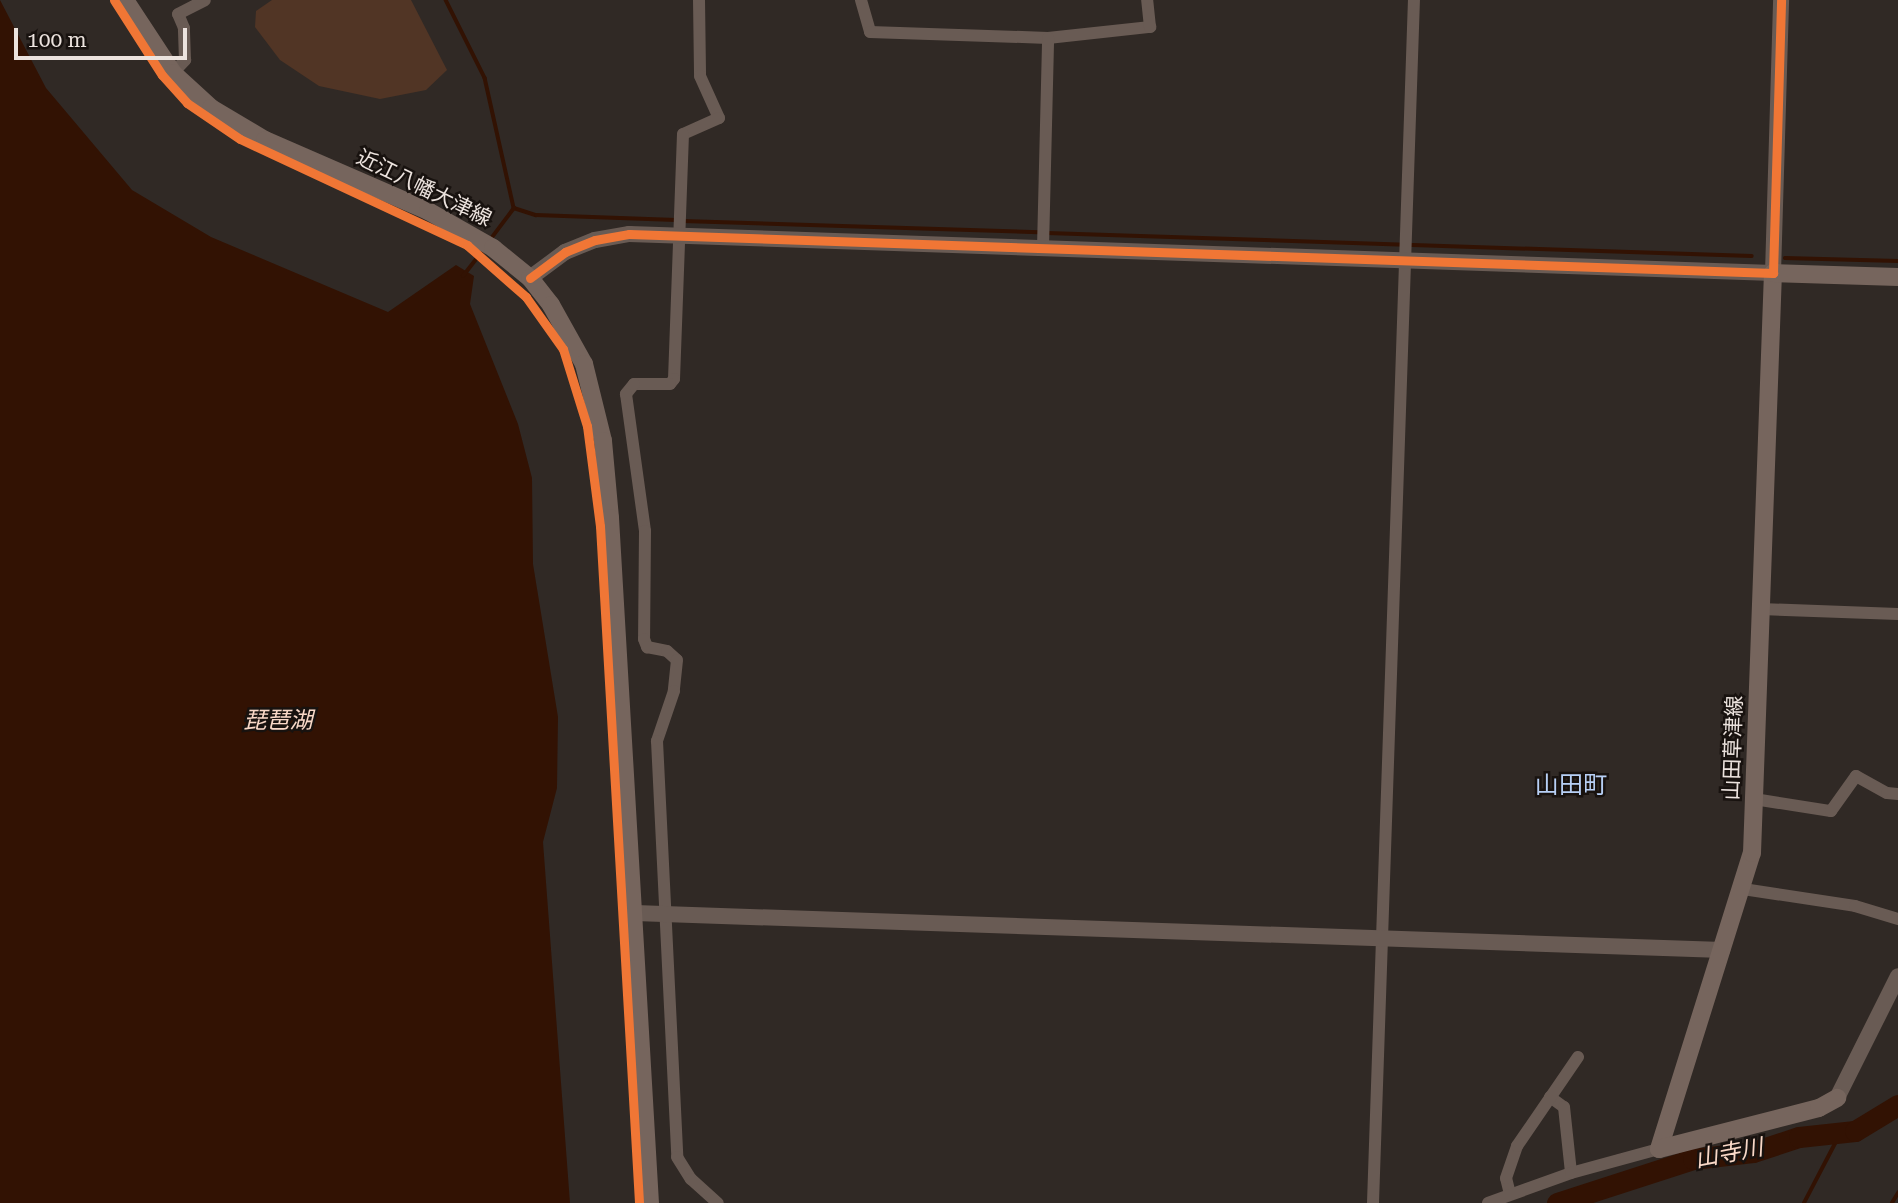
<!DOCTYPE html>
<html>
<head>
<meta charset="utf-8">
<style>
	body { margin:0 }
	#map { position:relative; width:1898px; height:1203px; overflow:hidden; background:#302925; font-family:"Roboto Serif","Noto Sans JP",serif }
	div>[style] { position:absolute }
	.green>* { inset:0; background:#513525 }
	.water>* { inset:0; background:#321203 }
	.stream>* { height:3.5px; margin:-1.75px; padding:0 1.75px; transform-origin:1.75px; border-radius:1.75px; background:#321203 }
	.river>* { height:21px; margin:-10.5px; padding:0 10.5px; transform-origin:10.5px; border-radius:10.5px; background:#321203 }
	.minor>* { height:12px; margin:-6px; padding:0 6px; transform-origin:6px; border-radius:6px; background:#695b54 }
	.tertiary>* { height:16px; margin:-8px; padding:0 8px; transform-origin:8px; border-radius:8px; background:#695b54 }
	.secondary>* { height:18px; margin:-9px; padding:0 9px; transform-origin:9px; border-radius:9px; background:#76655d }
	.cycleway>* { height:9px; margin:-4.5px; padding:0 4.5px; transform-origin:4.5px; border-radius:4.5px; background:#f07635 }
	span { translate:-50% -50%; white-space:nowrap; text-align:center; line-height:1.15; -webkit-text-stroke:5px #18120f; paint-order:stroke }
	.street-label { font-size:21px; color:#ece3de }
	.water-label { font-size:23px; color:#f9d8c7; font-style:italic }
	.quarter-label { font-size:24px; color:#b7cff5 }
	.scale { position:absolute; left:14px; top:28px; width:173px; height:32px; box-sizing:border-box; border:4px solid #ece3de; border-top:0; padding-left:9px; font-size:21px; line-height:24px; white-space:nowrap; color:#ece3de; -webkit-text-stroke:5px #18120f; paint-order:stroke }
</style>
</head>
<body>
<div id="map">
	<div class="green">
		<div style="clip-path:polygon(272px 0,411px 0,447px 70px,426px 90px,380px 99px,319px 86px,280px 60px,255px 27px,256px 11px)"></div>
	</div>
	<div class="water">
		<div style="clip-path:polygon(0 0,46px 88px,132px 190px,211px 237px,388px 312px,456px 265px,474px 276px,470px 304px,518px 424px,532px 478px,533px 564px,558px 717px,557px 788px,543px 842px,570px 1203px,0 1203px)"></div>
	</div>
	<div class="stream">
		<div style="left:446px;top:0;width:87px;rotate:63.4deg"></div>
		<div style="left:485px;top:78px;width:133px;rotate:77.4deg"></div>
		<div style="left:514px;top:208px;width:23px;rotate:18deg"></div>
		<div style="left:536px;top:215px;width:140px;rotate:2deg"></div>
		<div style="left:683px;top:221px;width:356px;rotate:1.8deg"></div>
		<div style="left:1047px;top:233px;width:705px;rotate:1.87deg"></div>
		<div style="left:490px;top:240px;width:40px;rotate:-53deg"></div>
		<div style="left:1785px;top:258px;width:113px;rotate:1.5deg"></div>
		<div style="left:463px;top:276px;width:34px;rotate:-52deg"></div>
		<div style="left:1804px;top:1203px;width:78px;rotate:-62.4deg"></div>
		<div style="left:1892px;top:1203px;width:12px;rotate:-59deg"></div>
	</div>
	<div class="river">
		<div style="left:1557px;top:1203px;width:143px;rotate:-17.9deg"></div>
		<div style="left:1693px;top:1159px;width:60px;rotate:-6.7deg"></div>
		<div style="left:1753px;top:1152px;width:48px;rotate:-18.1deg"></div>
		<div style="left:1799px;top:1137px;width:56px;rotate:-6.1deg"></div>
		<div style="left:1855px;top:1131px;width:50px;rotate:-31.2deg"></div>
	</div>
	<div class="minor">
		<div style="left:699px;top:0;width:76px;rotate:89.2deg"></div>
		<div style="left:700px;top:76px;width:46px;rotate:65.7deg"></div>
		<div style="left:719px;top:118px;width:39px;rotate:156deg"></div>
		<div style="left:683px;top:134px;width:245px;rotate:92.1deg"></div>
		<div style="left:674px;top:379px;width:6px;rotate:129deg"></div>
		<div style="left:670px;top:384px;width:36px;rotate:180deg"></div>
		<div style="left:634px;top:384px;width:13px;rotate:129deg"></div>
		<div style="left:626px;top:394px;width:138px;rotate:82.1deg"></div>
		<div style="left:645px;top:531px;width:108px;rotate:90.5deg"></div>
		<div style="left:644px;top:639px;width:9px;rotate:69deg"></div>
		<div style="left:647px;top:647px;width:20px;rotate:11deg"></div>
		<div style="left:667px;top:651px;width:13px;rotate:42deg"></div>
		<div style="left:677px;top:660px;width:31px;rotate:96deg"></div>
		<div style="left:674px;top:691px;width:53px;rotate:108.8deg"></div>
		<div style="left:657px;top:741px;width:416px;rotate:87.2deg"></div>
		<div style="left:677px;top:1157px;width:26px;rotate:58deg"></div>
		<div style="left:691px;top:1179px;width:36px;rotate:42deg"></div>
		<div style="left:861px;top:0;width:33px;rotate:74deg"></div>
		<div style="left:870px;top:32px;width:178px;rotate:1.9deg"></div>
		<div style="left:1048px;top:38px;width:103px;rotate:-6.2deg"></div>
		<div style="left:1150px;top:27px;width:27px;rotate:-96deg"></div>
		<div style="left:173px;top:73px;width:18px;rotate:-47deg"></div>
		<div style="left:185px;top:60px;width:32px;rotate:-92deg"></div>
		<div style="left:184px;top:28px;width:15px;rotate:-113deg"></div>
		<div style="left:178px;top:14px;width:30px;rotate:-27deg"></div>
		<div style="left:1043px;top:248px;width:210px;rotate:-88.6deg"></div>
		<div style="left:1761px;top:609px;width:137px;rotate:2.1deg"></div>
		<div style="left:1754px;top:799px;width:78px;rotate:8.9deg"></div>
		<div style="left:1831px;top:811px;width:43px;rotate:-54.5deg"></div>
		<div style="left:1856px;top:776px;width:35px;rotate:29deg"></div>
		<div style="left:1887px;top:793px;width:11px;rotate:5deg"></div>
		<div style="left:1743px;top:889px;width:113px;rotate:8.6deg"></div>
		<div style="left:1855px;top:906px;width:45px;rotate:16.8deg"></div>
		<div style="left:1550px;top:1097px;width:17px;rotate:36deg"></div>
		<div style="left:1564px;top:1107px;width:66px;rotate:83.9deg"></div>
		<div style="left:1510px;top:1194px;width:16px;rotate:-104deg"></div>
		<div style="left:1506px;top:1178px;width:34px;rotate:-71deg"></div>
		<div style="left:1517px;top:1146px;width:108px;rotate:-55.6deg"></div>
		<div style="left:1373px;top:1203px;width:1204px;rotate:-88.05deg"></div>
		<div style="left:1488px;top:1203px;width:88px;rotate:-19.9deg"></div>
		<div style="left:1571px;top:1173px;width:91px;rotate:-15.3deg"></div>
	</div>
	<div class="tertiary">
		<div style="left:530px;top:278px;width:44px;rotate:-36.6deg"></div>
		<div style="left:565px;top:252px;width:32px;rotate:-22deg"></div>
		<div style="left:595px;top:240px;width:35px;rotate:-10deg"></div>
		<div style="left:629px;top:234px;width:1145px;rotate:1.95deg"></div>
		<div style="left:1773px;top:273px;width:273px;rotate:-88.3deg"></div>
		<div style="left:635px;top:913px;width:1088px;rotate:1.95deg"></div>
		<div style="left:1837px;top:1098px;width:136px;rotate:-63.4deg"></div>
	</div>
	<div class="secondary">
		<div style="left:125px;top:0;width:87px;rotate:56.7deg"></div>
		<div style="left:173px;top:73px;width:52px;rotate:42.6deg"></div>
		<div style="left:211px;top:108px;width:63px;rotate:30.7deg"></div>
		<div style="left:265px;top:140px;width:178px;rotate:23.5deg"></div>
		<div style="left:428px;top:211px;width:75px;rotate:29.6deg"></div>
		<div style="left:493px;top:248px;width:48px;rotate:39deg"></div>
		<div style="left:530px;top:278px;width:34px;rotate:52deg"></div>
		<div style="left:551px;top:305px;width:68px;rotate:60.8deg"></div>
		<div style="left:584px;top:364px;width:79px;rotate:76.1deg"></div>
		<div style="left:603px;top:441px;width:77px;rotate:84.8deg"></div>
		<div style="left:610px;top:518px;width:686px;rotate:86.66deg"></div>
		<div style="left:1659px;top:1149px;width:310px;rotate:-72.6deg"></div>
		<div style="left:1752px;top:853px;width:580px;rotate:-87.93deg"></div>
		<div style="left:1773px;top:273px;width:125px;rotate:1.8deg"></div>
		<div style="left:1659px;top:1149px;width:165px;rotate:-14.4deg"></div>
		<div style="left:1819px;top:1108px;width:21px;rotate:-29deg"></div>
	</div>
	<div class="cycleway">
		<div style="left:114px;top:0;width:89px;rotate:57.4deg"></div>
		<div style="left:162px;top:75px;width:38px;rotate:48deg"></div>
		<div style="left:187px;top:103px;width:64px;rotate:34.2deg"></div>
		<div style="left:240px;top:139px;width:251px;rotate:25deg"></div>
		<div style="left:467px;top:245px;width:79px;rotate:41.4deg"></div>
		<div style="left:526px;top:297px;width:64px;rotate:54.6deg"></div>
		<div style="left:563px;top:349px;width:81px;rotate:72.7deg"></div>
		<div style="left:587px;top:426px;width:101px;rotate:82.6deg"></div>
		<div style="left:600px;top:526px;width:678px;rotate:86.7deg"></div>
		<div style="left:530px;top:278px;width:44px;rotate:-36.6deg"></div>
		<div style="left:565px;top:252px;width:32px;rotate:-22deg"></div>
		<div style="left:595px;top:240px;width:35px;rotate:-10deg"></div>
		<div style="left:629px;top:234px;width:1145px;rotate:1.95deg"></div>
		<div style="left:1773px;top:273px;width:273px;rotate:-88.3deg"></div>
	</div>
	<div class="street-label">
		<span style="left:424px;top:188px;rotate:26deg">近江八幡大津線</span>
		<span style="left:1733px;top:748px;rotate:-88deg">山田草津線</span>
	</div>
	<div class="water-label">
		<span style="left:278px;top:721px">琵琶湖</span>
		<span style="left:1729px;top:1154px;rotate:-11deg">山寺川</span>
	</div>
	<div class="quarter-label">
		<span style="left:1571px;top:786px">山田町</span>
	</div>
	<div class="scale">100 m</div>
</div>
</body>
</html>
